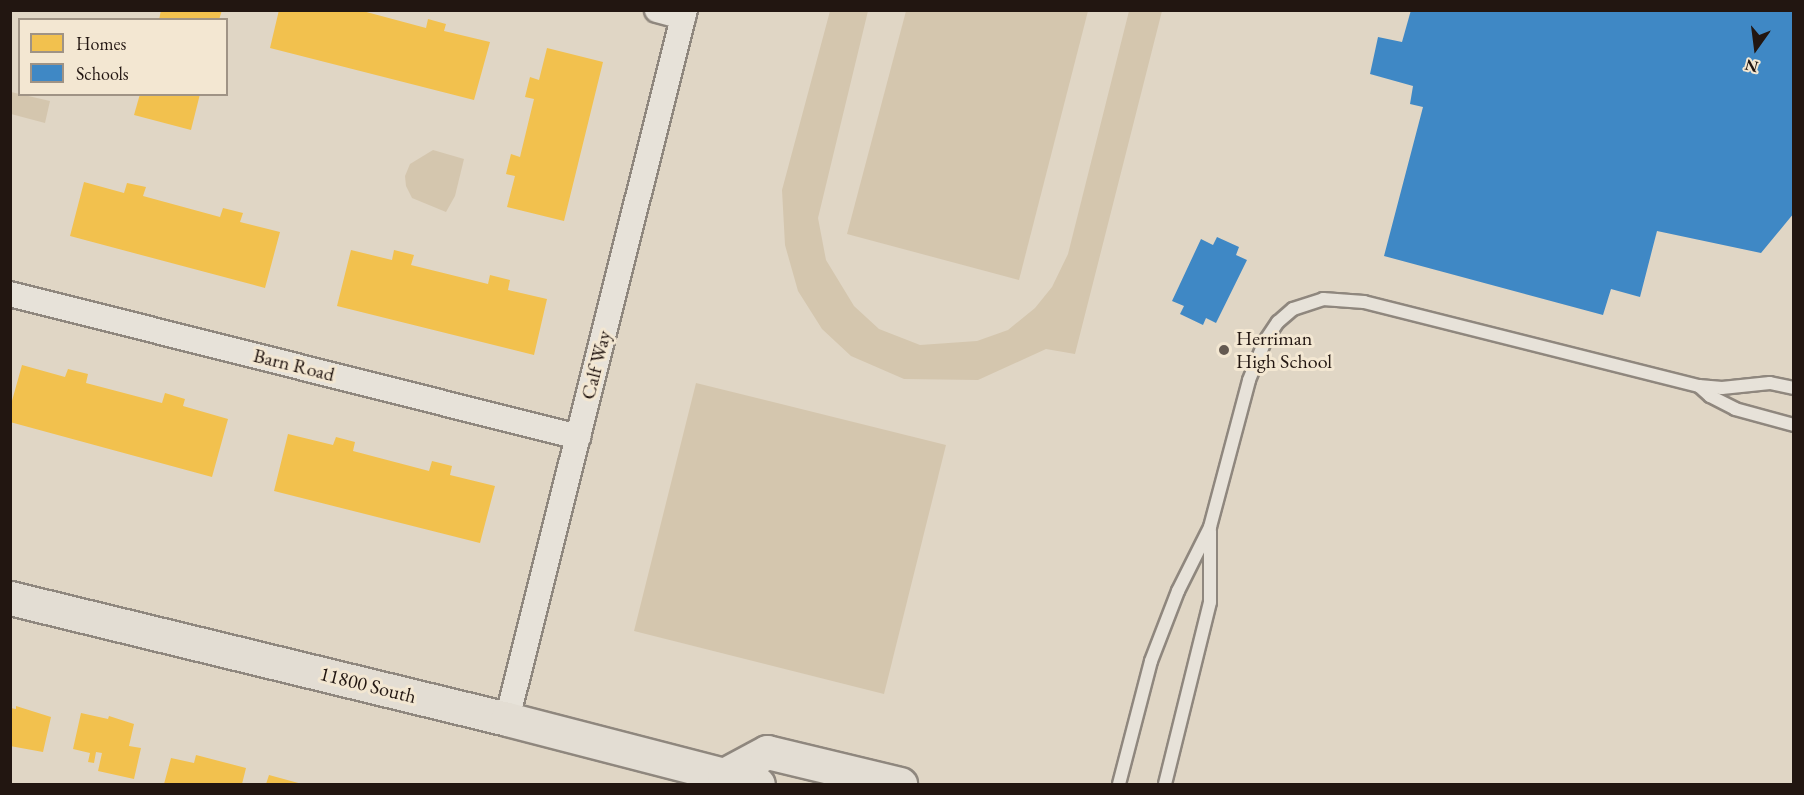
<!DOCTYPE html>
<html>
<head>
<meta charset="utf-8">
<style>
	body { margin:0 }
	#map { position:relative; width:1804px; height:795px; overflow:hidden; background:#e0d6c5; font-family:"EB Garamond",serif }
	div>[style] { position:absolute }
	.green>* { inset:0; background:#d4c6ae }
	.homes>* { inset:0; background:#f2c14e }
	.schools>* { inset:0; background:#3f88c5 }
	.roads { filter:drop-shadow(2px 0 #8f877e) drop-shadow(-2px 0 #8f877e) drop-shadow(0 2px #8f877e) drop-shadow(0 -2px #8f877e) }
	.service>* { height:12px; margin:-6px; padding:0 6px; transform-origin:6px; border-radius:6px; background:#e7e2d9 }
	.minor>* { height:24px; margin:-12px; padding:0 12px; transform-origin:12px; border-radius:12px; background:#e7e2d9 }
	.primary>* { height:33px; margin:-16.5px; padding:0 16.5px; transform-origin:16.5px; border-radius:16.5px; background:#e3ddd3 }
	.dots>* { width:16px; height:16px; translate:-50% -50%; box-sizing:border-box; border:3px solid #f3e7d2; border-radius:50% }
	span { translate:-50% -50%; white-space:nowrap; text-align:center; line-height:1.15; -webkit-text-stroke:6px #f3e7d2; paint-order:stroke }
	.poi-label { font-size:20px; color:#221611 }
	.left { translate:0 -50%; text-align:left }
	.street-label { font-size:20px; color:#221611 }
	.frame { position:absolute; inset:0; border:12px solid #221611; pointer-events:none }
	.legend { position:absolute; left:18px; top:18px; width:210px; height:78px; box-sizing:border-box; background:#f3e7d2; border:2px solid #9f9385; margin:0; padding:8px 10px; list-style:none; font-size:18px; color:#221611 }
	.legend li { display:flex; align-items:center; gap:12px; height:30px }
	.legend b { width:30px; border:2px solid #9f9385 }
	.north { position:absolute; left:1726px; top:18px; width:60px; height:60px; -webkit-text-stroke:4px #f3e7d2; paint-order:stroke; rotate:194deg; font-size:16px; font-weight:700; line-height:24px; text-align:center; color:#221611 }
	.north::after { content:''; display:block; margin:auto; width:21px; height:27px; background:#221611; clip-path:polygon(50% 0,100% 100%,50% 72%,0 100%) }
</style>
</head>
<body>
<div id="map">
	<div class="green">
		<div style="clip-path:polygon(830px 11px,868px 11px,818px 218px,826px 260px,854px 306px,879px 329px,920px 345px,977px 341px,1008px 330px,1035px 308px,1052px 287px,1068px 254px,1129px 11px,1162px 11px,1075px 354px,1046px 349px,978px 380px,904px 379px,851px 356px,822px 329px,798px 291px,785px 245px,782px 190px)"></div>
		<div style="clip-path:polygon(906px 11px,1088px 11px,1019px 280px,847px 234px)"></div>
		<div style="clip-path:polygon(11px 92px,50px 101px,45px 123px,11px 114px)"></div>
		<div style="clip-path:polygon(433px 150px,464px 159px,455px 196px,446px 212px,412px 198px,406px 186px,405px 176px,410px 164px)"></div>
		<div style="clip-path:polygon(696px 383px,946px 445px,884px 694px,634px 631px)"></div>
	</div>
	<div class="homes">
		<div style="clip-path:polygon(161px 10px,222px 10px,219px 20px,159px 20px)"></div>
		<div style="clip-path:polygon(279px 10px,359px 10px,426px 28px,428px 19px,446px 24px,444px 31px,490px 42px,474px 100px,270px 48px)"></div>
		<div style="clip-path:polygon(547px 48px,603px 62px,564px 221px,507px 207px,515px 176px,506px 174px,511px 154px,520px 157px,534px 99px,525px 97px,530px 77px,539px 80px)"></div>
		<div style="clip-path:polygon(140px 94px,200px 94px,191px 130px,134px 115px)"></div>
		<div style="clip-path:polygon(84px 182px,124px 193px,127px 183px,146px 187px,143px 196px,220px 217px,223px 208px,243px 213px,240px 222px,280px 232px,265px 288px,70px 236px)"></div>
		<div style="clip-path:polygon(351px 250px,392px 260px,394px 250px,414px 255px,411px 265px,488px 284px,490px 275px,510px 280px,508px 290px,547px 299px,534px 355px,337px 306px)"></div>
		<div style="clip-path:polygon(22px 365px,65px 377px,68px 369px,88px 374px,86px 383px,162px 403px,165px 393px,185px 399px,183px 406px,228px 419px,212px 477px,10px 422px,10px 408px)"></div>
		<div style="clip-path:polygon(288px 434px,333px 445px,336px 437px,355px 442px,353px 451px,429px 471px,432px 461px,452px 466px,450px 475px,495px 486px,480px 543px,274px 491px)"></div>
		<div style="clip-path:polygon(16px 706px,51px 717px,43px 752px,10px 746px,10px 708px,16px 709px)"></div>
		<div style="clip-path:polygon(81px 713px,108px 719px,109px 716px,134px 724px,129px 746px,141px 748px,134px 779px,98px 771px,102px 753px,96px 752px,94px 763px,88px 762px,90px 753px,73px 749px)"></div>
		<div style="clip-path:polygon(196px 755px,246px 768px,242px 784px,164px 784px,171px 758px,194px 763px)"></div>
		<div style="clip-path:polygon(269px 775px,302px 784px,266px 784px)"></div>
	</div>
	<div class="schools">
		<div style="clip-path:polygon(1411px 10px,1794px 10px,1794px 213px,1761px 253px,1657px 231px,1640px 297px,1611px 289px,1603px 315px,1384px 256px,1423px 107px,1410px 104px,1413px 86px,1370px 74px,1378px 37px,1402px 42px)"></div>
		<div style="clip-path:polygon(1217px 237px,1239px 247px,1236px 255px,1247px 260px,1216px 323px,1206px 318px,1203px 325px,1180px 314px,1184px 306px,1172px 301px,1201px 239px,1213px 245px)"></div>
	</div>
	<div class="roads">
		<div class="service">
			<div style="left:1699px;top:386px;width:15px;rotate:42deg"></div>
			<div style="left:1710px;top:396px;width:28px;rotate:27deg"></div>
			<div style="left:1735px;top:409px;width:61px;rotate:15.2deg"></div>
			<div style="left:1119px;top:784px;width:127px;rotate:-75.4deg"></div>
			<div style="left:1151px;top:661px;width:75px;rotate:-68.9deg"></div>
			<div style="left:1178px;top:591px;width:72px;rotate:-63.4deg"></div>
			<div style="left:1210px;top:527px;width:152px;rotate:-75.1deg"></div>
			<div style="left:1249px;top:380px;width:42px;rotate:-67.7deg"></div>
			<div style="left:1265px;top:341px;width:23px;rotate:-56deg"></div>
			<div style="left:1278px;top:322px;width:20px;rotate:-41deg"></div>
			<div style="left:1293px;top:309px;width:32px;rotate:-18deg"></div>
			<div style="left:1323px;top:299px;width:41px;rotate:4.2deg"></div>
			<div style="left:1364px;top:302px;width:345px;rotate:14.1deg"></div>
			<div style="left:1699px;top:386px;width:23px;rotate:5deg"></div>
			<div style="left:1722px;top:388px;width:48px;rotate:-5.9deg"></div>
			<div style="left:1770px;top:383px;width:25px;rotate:12deg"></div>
			<div style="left:1165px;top:784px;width:187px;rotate:-76.1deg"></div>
			<div style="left:1210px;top:602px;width:71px;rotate:-90deg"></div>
		</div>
		<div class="minor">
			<div style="left:657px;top:10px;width:27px;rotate:15deg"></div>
			<div style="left:10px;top:294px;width:586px;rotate:14.13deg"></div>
			<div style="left:507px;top:719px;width:731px;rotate:-75.91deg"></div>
		</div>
		<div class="primary">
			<div style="left:10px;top:598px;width:512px;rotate:13.68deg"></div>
			<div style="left:507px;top:719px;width:259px;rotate:14.5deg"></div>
			<div style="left:724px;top:775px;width:49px;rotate:-28.1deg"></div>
			<div style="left:767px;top:752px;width:137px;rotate:13.5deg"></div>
		</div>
	</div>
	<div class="dots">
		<div style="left:1224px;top:350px;background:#645950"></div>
	</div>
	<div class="poi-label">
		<span class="left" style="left:1236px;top:350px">Herriman<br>High School</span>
	</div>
	<div class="street-label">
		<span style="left:294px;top:365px;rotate:14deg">Barn Road</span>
		<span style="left:596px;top:365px;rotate:-76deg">Calf Way</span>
		<span style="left:368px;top:685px;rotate:14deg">11800 South</span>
	</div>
	<div class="frame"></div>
	<ul class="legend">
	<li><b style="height:16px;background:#f2c14e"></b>Homes</li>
	<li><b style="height:16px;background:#3f88c5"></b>Schools</li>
	</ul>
	<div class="north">N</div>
</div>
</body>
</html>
